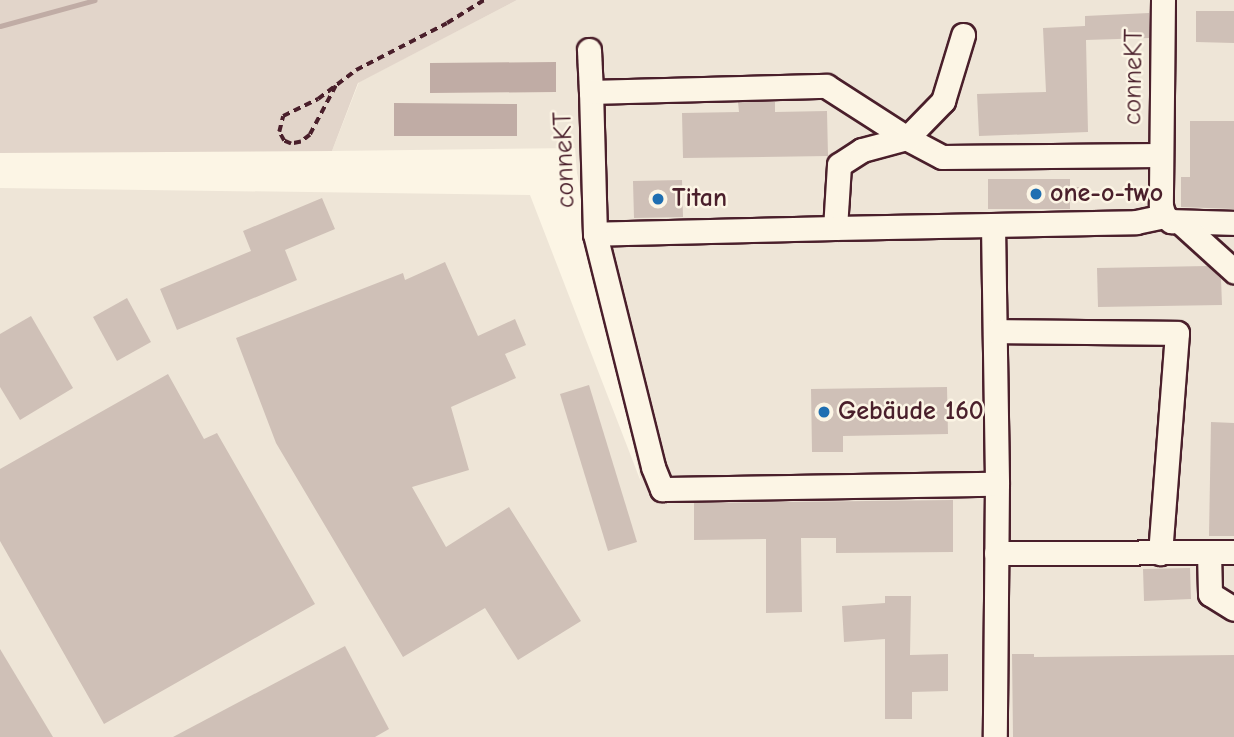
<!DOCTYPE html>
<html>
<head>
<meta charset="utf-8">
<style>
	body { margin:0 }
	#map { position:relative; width:1234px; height:737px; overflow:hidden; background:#fcf5e5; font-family:"Comic Neue",sans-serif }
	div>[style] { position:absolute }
	.built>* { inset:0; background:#eee5d7 }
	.green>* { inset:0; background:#e2d5ca }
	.water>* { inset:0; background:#c0aca5 }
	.stream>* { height:5px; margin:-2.5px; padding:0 2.5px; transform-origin:2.5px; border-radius:2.5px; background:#c0aca5 }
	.building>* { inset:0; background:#cfc0b7 }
	.path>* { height:3.5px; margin-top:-1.75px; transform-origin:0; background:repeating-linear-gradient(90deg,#4a1f2b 0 7px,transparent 0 12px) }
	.roads { filter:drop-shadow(2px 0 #4a1f2b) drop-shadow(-2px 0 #4a1f2b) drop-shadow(0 2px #4a1f2b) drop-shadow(0 -2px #4a1f2b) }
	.minor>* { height:23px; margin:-11.5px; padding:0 11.5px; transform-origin:11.5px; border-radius:11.5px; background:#fcf5e5 }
	.dots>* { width:19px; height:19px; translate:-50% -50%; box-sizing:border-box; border:4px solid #fcf5e5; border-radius:50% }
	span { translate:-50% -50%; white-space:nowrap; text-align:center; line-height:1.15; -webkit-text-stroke:5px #fcf5e5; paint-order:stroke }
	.street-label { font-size:26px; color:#4a1f2b }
	.poi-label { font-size:26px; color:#4a1f2b; font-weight:700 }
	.left { translate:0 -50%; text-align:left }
</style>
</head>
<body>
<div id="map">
	<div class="built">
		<div style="clip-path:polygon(517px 0,1234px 0,1234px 737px,0 737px,0 188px,530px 195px,641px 482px,577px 173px,575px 148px,332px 151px,359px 82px)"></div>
	</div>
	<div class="green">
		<div style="clip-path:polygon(0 0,517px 0,358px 83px,332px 151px,0 153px)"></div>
	</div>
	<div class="water">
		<div style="clip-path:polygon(556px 62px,556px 92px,430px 93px,430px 63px)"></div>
		<div style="clip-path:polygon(394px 103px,517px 104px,517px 136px,394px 136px)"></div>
	</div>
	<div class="stream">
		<div style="left:0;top:26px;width:98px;rotate:-15.3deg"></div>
	</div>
	<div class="building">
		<div style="clip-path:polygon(1196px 11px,1234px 11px,1234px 43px,1196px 42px)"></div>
		<div style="clip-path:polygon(1149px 13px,1149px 38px,1086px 40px,1088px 132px,979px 136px,977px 94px,1046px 92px,1043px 28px,1085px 26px,1085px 16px)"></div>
		<div style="clip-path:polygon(738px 102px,775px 102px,775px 112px,827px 111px,828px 156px,683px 158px,682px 113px,739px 112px)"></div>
		<div style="clip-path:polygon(1190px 121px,1234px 121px,1234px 209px,1181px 207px,1181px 177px,1190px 177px)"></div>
		<div style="clip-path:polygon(988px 179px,1070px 179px,1070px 187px,1084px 187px,1084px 201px,1070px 201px,1070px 209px,988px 209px)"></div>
		<div style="clip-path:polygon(682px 180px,683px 217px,634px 218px,633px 181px)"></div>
		<div style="clip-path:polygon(322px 198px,335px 229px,285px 250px,297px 280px,177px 330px,160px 289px,251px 251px,243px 231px)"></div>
		<div style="clip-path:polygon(445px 262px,478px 336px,515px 319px,526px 345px,505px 354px,516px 378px,451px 407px,469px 470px,412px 487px,446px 547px,509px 507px,581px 621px,518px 660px,485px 608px,403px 657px,276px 443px,236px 338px,403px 273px,405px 280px)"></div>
		<div style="clip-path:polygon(1208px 266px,1221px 279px,1222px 305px,1098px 307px,1097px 268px)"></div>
		<div style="clip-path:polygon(127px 298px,151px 342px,117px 361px,93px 317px)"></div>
		<div style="clip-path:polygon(31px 316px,73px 388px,20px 420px,0 387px,0 334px)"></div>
		<div style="clip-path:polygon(168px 374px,204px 439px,217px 433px,315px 604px,104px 724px,0 541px,0 469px)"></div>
		<div style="clip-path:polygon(589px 385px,637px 542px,608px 551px,560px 394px)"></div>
		<div style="clip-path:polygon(947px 387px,948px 434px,843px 436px,843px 452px,812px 452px,811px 389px)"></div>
		<div style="clip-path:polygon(1211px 422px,1234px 423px,1234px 536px,1209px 536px)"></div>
		<div style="clip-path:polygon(953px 500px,953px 552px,836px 553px,836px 538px,801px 538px,802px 612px,766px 613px,766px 539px,694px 540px,694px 503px)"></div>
		<div style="clip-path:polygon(1190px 568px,1191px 599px,1144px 601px,1143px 569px)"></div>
		<div style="clip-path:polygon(885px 596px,911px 596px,910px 655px,948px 654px,948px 691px,912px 692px,912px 719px,885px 719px,885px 639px,844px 642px,842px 606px,885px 603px)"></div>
		<div style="clip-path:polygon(345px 646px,389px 729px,375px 737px,173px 737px)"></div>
		<div style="clip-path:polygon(0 649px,53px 737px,0 737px)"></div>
		<div style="clip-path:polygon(1012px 654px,1034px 654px,1034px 657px,1234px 655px,1234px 737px,1013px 737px)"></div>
	</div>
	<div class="path">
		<div style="left:336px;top:86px;width:55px;rotate:118deg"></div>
		<div style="left:310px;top:135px;width:11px;rotate:142deg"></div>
		<div style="left:301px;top:142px;width:10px;rotate:169deg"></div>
		<div style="left:291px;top:144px;width:8px;rotate:-157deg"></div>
		<div style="left:284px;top:141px;width:10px;rotate:-119deg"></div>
		<div style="left:279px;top:132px;width:16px;rotate:-76deg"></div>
		<div style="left:283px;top:116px;width:39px;rotate:-26deg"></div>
		<div style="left:318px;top:99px;width:48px;rotate:-37.3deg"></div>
		<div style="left:356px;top:70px;width:102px;rotate:-27.3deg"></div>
		<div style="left:447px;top:23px;width:44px;rotate:-31.9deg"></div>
	</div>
	<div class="roads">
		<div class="minor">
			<div style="left:1163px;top:0;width:206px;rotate:90.6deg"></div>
			<div style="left:1161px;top:206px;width:10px;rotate:73deg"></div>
			<div style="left:1164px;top:216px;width:9px;rotate:36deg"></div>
			<div style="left:1171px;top:221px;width:63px;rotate:1.8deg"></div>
			<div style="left:589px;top:50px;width:42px;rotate:87.3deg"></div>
			<div style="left:1160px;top:155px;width:218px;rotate:179.5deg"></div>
			<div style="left:942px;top:157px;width:40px;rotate:-152deg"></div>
			<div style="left:907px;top:138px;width:47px;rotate:165.1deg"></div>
			<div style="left:862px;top:150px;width:27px;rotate:147deg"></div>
			<div style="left:839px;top:165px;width:63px;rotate:93.6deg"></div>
			<div style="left:835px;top:228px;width:301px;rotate:-1.1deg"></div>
			<div style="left:1136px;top:222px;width:29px;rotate:-12deg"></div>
			<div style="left:1181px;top:223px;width:72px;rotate:42.2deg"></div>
			<div style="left:993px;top:225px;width:259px;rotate:89.1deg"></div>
			<div style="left:997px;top:484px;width:253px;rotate:90.5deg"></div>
			<div style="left:835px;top:228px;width:240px;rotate:178.6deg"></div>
			<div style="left:595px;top:234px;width:142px;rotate:-91.6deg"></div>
			<div style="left:591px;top:92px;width:235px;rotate:-1.5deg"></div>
			<div style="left:826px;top:86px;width:96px;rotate:32.7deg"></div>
			<div style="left:907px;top:138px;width:52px;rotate:-45.8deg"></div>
			<div style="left:943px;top:101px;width:69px;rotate:-73.1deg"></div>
			<div style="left:595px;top:234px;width:240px;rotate:76deg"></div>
			<div style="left:653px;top:467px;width:24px;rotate:68deg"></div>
			<div style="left:662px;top:489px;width:335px;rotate:-0.9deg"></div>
			<div style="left:995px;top:331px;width:182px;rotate:0.6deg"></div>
			<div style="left:1177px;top:333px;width:221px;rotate:94.4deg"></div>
			<div style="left:1209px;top:552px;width:42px;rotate:88.6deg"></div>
			<div style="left:1210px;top:594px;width:28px;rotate:32deg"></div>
			<div style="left:996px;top:553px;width:238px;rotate:-0.2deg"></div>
		</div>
	</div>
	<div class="dots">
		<div style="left:1036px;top:194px;background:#1f6fb2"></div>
		<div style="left:658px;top:199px;background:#1f6fb2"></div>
		<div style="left:824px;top:412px;background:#1f6fb2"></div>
	</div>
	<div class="street-label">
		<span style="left:1134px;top:77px;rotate:-89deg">conneKT</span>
		<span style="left:565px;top:160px;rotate:-92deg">conneKT</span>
	</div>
	<div class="poi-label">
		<span class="left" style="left:1050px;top:194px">one-o-two</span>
		<span class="left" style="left:672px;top:199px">Titan</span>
		<span class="left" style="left:838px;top:412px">Gebäude 160</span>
	</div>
</div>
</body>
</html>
